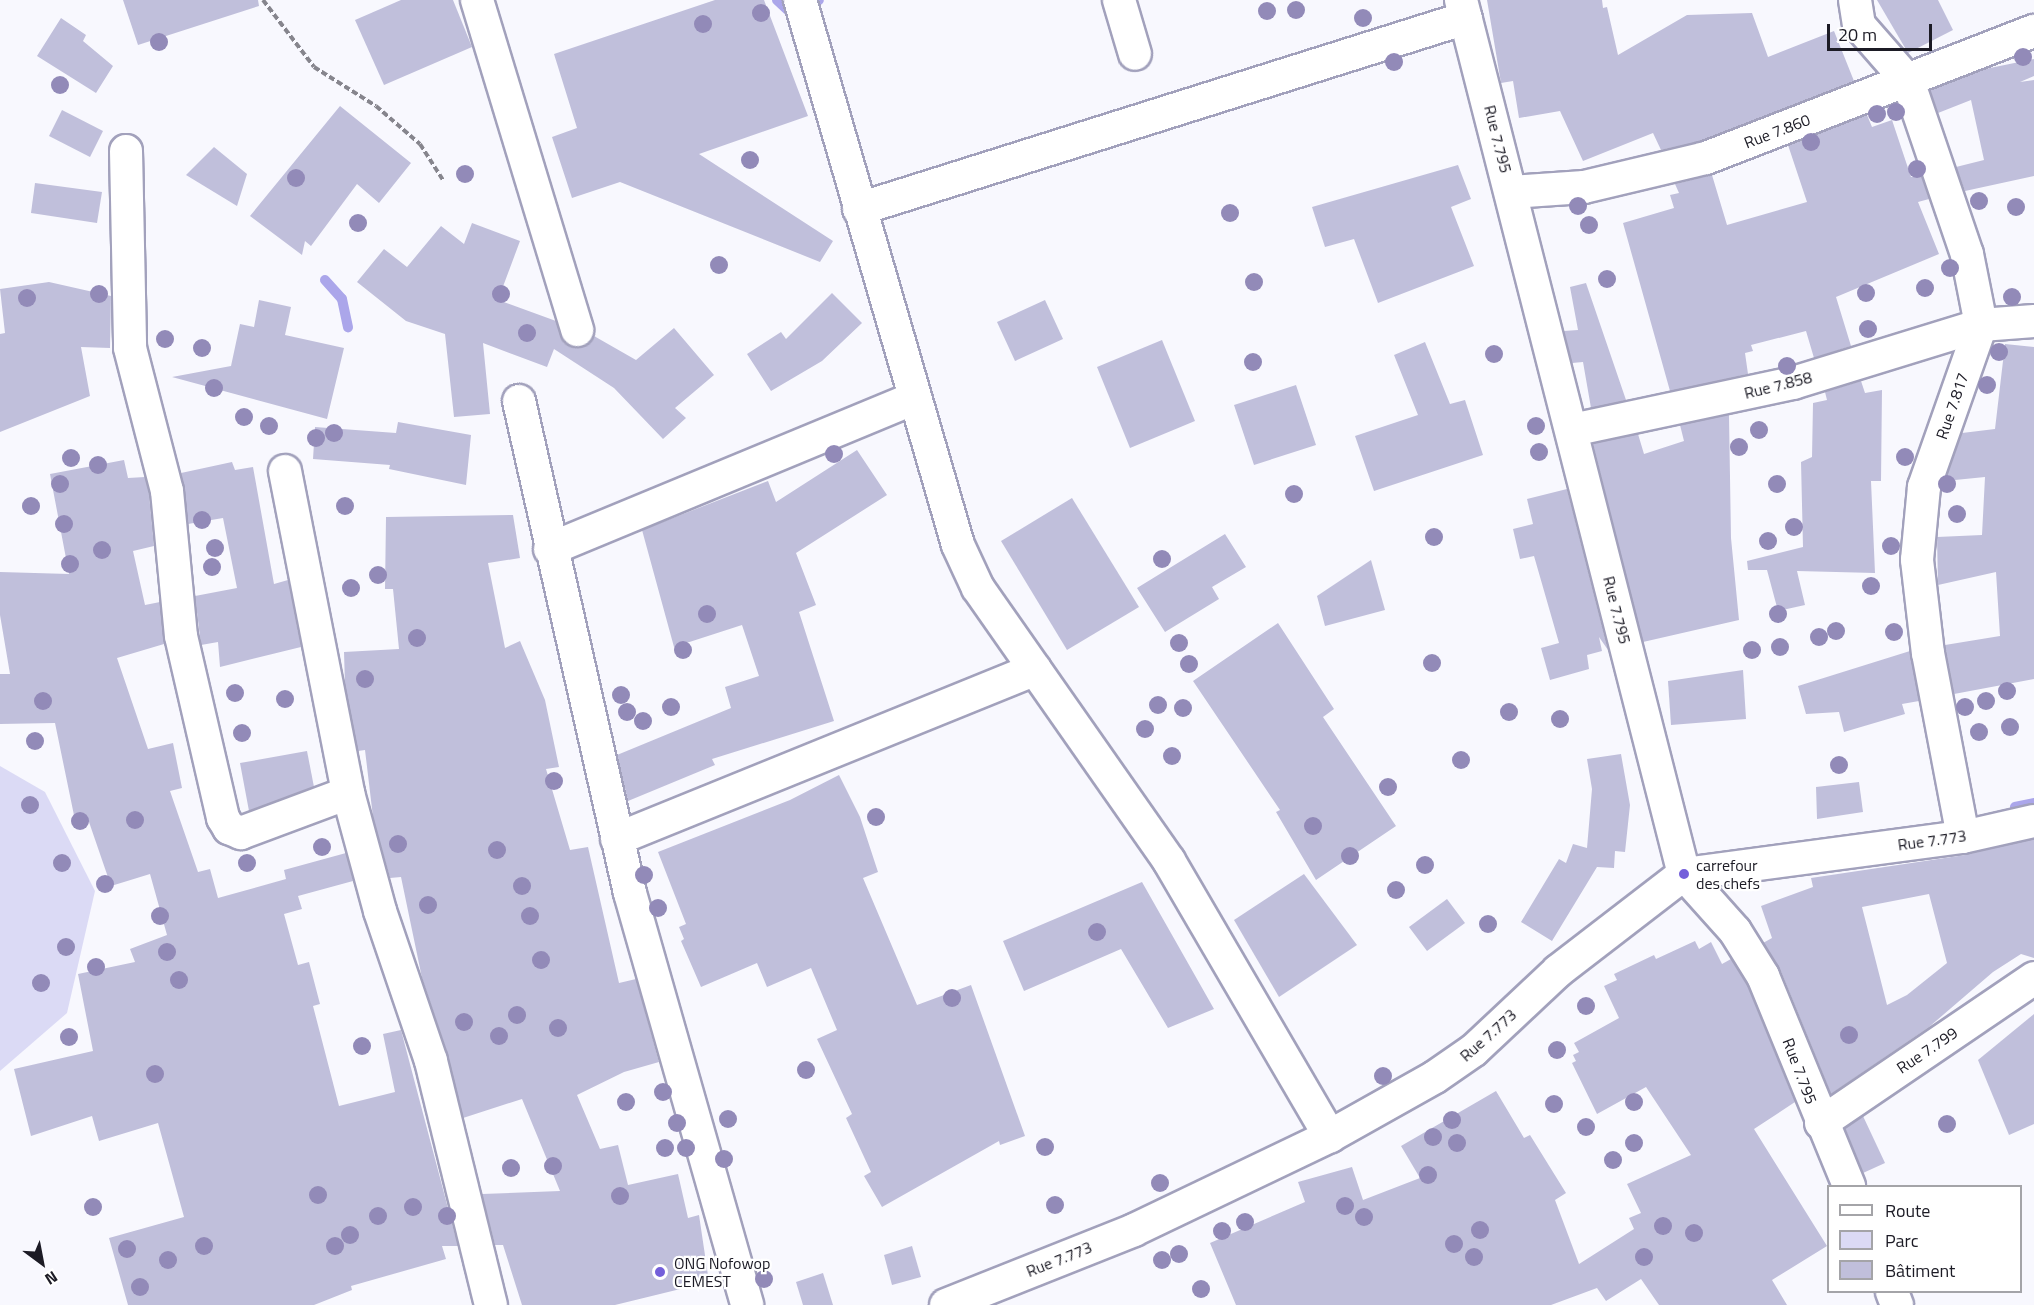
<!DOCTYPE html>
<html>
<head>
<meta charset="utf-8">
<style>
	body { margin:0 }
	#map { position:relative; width:2034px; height:1305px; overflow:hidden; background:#f8f8fe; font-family:"Titillium Web",sans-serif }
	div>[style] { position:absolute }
	.green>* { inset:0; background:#dbdaf5 }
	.stream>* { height:10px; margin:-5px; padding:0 5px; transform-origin:5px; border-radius:5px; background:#aba6ea }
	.building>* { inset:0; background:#c0bfdb }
	.path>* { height:4px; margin-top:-2px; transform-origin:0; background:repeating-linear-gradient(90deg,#86858d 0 6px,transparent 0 9px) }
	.roads { filter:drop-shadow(2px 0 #a2a1bc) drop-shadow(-2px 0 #a2a1bc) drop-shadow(0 2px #a2a1bc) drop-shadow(0 -2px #a2a1bc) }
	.minor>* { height:32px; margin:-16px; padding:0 16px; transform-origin:16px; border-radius:16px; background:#fff }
	.trees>* { width:18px; height:18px; margin:-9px; border-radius:50%; background:#928ab8 }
	.dots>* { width:16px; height:16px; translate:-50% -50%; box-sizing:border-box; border:3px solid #fff; border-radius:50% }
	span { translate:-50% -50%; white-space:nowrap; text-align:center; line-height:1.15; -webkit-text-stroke:4.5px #fff; paint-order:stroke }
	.street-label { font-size:16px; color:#1c1b25 }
	.poi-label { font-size:16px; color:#1c1b25 }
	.left { translate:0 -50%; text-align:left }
	.legend { position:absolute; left:1827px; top:1185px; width:195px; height:108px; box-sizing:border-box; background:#fff; border:2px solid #a4a4a8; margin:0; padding:8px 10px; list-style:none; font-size:18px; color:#1c1b25 }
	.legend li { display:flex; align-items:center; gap:12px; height:30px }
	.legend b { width:30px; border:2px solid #a4a4a8 }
	.north { position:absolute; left:12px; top:1233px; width:60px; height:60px; -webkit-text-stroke:4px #fff; paint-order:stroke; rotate:148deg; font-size:16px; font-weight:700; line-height:24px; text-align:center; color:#1c1b25 }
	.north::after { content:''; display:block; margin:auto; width:21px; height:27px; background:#1c1b25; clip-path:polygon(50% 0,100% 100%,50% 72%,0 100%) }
	.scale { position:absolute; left:1827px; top:24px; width:105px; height:27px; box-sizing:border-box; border:3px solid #1c1b25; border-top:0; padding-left:8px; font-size:18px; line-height:21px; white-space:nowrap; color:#1c1b25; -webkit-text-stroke:4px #fff; paint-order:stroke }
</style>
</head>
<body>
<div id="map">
	<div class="green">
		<div style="clip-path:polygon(0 766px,45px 792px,95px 891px,67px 1013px,0 1071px)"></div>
	</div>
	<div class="stream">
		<div style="left:777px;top:0;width:18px;rotate:43deg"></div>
		<div style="left:790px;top:12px;width:31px;rotate:-22deg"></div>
		<div style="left:325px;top:280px;width:25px;rotate:48deg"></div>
		<div style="left:342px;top:299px;width:29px;rotate:78deg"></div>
		<div style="left:2015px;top:807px;width:19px;rotate:-12deg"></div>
	</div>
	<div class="building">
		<div style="clip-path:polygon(123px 0,258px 0,259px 6px,138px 45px)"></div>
		<div style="clip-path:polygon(401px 0,453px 0,472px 47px,384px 85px,355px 20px)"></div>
		<div style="clip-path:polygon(715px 0,764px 0,808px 116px,699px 154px,833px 241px,820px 262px,620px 182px,572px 198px,552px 137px,577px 128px,554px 54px)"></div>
		<div style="clip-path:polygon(1487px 0,1602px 0,1603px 8px,1607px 7px,1618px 55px,1687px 15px,1752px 13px,1768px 57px,1834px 31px,1854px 81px,1701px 141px,1661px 150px,1653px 133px,1583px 161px,1560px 111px,1519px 118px,1513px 81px,1501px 83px)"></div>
		<div style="clip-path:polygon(1877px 0,1938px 0,1953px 30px,1908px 53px)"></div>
		<div style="clip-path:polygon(61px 18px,86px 35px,83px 41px,113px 66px,96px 93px,37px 56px)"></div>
		<div style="clip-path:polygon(2034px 59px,2034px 76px,2020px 82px,2034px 80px,2034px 176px,1965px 191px,1956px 167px,1984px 160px,1971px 100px,1938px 113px,1930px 90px,1985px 69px)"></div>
		<div style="clip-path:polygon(340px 106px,411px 163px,379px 203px,357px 184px,311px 246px,305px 241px,302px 255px,250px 216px)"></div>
		<div style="clip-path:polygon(62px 110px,103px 131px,90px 157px,49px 136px)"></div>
		<div style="clip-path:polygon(1867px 115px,1872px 127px,1892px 120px,1911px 177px,1921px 175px,1929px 199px,1918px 202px,1939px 254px,1836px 297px,1851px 346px,1814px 358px,1806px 331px,1751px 345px,1753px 351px,1745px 353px,1748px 374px,1670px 391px,1623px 223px,1674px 208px,1670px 195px,1679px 193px,1675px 184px,1712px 175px,1727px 225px,1807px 202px,1788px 145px)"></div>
		<div style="clip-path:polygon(214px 147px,247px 174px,237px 206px,186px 175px)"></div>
		<div style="clip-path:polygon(1458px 165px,1471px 199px,1451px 207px,1474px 266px,1378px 303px,1354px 239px,1325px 247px,1312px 207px)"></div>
		<div style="clip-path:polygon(35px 183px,102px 192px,97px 223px,31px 213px)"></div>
		<div style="clip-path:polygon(472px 223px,520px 241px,498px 300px,556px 321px,564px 343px,572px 347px,583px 347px,594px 336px,636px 360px,674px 328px,714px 375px,675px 408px,686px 418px,663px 439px,614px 388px,554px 349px,547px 367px,483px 343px,490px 414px,454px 417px,445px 334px,406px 321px,357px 282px,384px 249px,407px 267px,441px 226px,464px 244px)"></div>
		<div style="clip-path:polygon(49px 282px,111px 296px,110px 348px,81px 347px,90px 396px,0 432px,0 334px,5px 333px,0 289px)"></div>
		<div style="clip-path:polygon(1586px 283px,1626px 400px,1591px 408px,1583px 362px,1572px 363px,1564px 331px,1578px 330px,1570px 287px)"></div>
		<div style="clip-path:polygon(832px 293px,862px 323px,822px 361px,771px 391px,747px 354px,781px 332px,786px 339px)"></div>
		<div style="clip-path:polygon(259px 300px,291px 307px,285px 335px,344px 348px,327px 419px,172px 377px,231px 366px,240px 324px,254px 327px)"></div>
		<div style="clip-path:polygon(1045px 300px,1063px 339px,1015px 361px,997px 322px)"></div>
		<div style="clip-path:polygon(1162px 340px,1195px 421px,1130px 448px,1097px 367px)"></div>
		<div style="clip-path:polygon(1425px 342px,1450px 404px,1465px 400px,1483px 455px,1374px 491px,1355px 436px,1418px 415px,1394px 355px)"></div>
		<div style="clip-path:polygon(2005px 344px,2034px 347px,2034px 679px,1954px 694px,1945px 645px,2000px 636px,1996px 572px,1938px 585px,1937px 537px,1982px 535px,1985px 477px,1945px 481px,1962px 433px,1995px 429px)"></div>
		<div style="clip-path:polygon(1861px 381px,1865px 393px,1882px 390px,1881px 481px,1871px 481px,1875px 573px,1797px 571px,1805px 605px,1778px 611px,1767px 570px,1748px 570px,1747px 561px,1803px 547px,1801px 462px,1812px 457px,1813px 403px,1827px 400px,1825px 392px)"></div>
		<div style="clip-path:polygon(1296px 385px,1316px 445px,1254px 465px,1234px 405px)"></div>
		<div style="clip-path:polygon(1729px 415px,1731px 538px,1739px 620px,1643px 642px,1593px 444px,1638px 434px,1644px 454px,1684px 441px,1680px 425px)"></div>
		<div style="clip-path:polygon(398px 422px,471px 435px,466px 485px,389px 469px,390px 465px,313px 459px,315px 427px,396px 433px)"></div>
		<div style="clip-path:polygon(857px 450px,887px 495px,796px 553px,816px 605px,799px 612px,834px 721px,712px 759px,715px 765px,628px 801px,617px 755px,731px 708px,725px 687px,759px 676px,742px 625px,674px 647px,642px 530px,768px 481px,776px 502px)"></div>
		<div style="clip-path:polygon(124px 460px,128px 478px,145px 477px,149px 494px,154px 546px,133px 551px,145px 605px,160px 602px,164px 644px,117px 658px,148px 749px,173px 743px,182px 788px,170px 791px,198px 872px,210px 869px,218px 898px,286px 879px,284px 870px,346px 853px,353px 881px,298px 896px,302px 909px,284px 914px,298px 965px,309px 962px,320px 1004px,313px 1006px,339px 1106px,395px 1092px,383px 1034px,401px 1030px,458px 1246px,442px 1246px,446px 1259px,351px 1286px,352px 1290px,314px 1305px,128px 1305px,109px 1238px,184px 1217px,158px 1123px,99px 1141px,92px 1116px,31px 1136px,14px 1069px,93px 1051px,78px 974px,135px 962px,130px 949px,167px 935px,150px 874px,111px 886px,89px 822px,76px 825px,55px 723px,0 724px,0 674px,10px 674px,0 615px,0 572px,69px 574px,50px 474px)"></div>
		<div style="clip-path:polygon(232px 462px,235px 470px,253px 467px,274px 584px,288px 580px,301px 647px,220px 667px,218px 642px,201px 645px,195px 596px,237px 588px,223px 518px,188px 524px,181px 473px)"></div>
		<div style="clip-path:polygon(1567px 489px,1608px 650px,1599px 637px,1602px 651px,1587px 655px,1589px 669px,1550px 680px,1541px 648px,1559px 643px,1534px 556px,1520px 559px,1513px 529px,1533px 524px,1527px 499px)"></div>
		<div style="clip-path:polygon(1072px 498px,1139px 607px,1067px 650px,1001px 541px)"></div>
		<div style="clip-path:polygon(513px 515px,520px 558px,488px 563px,505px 648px,520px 641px,545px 700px,559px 767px,546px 769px,570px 850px,588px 847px,619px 983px,636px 979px,659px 1062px,624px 1072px,577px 1095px,600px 1149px,618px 1145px,628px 1185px,678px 1174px,688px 1218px,699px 1215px,709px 1282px,615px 1305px,522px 1305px,503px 1245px,495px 1245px,482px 1194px,560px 1191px,522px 1099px,463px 1118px,448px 1055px,422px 978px,401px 877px,390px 878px,373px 817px,365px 750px,358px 751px,345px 685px,344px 652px,399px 649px,393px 589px,385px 589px,386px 517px)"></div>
		<div style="clip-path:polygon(1225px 534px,1246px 567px,1212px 587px,1219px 599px,1165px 632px,1137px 588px)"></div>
		<div style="clip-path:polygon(1371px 560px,1385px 610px,1325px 626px,1317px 596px)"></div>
		<div style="clip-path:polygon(1278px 623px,1334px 709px,1323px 717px,1396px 826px,1316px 880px,1276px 812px,1280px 810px,1193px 681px)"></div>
		<div style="clip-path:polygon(1910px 651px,1919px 701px,1902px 704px,1905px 714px,1844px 732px,1839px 712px,1806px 714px,1798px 686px)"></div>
		<div style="clip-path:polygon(1743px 670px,1746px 719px,1671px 725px,1668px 681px)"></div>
		<div style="clip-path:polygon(307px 751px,314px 787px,249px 811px,240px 763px)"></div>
		<div style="clip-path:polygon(1621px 754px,1630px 805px,1625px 852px,1615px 851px,1614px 868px,1597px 867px,1552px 941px,1521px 922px,1559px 859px,1566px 863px,1573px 844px,1587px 848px,1592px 789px,1587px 759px)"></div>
		<div style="clip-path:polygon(839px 775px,860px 817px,878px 872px,863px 878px,917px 1005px,971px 985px,1025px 1136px,1000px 1145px,999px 1141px,882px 1207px,864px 1176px,871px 1172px,846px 1118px,852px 1114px,817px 1039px,837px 1030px,811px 968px,767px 987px,757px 963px,701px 987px,681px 941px,684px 939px,679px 927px,686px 924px,658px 852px,790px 800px)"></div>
		<div style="clip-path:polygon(1859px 782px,1863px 812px,1817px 819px,1816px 787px)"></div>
		<div style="clip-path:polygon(evenodd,2034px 839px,2034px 958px,2021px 954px,1993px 972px,1929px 1027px,1831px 1094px,1780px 969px,1763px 943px,1772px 938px,1761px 906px,1813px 887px,1811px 878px,1965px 855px,2034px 839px,1929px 894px,1947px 963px,1907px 995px,1887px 1005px,1862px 907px,1929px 894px)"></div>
		<div style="clip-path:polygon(1304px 874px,1357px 945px,1279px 997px,1234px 920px)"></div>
		<div style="clip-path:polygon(1142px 882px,1214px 1009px,1168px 1028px,1121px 949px,1024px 991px,1003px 941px)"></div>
		<div style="clip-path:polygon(1447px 899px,1465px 923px,1427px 951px,1409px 927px)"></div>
		<div style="clip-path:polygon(1695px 941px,1699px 949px,1711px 942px,1722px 964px,1731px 959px,1747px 984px,1795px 1102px,1754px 1129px,1827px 1246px,1772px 1280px,1787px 1305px,1659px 1305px,1641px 1279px,1606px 1301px,1597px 1288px,1551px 1305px,1236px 1305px,1210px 1243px,1305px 1202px,1298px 1182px,1352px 1167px,1363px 1200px,1420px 1178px,1401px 1146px,1496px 1091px,1524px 1138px,1530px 1135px,1566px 1193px,1555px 1200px,1579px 1264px,1634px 1229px,1629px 1218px,1641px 1213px,1627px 1184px,1691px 1155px,1646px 1087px,1597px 1114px,1572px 1063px,1576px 1061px,1573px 1055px,1579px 1052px,1574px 1043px,1619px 1018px,1604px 986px,1617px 980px,1614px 974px,1654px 955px,1656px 959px)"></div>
		<div style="clip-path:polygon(2034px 1014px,2034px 1124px,2009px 1135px,1978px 1060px)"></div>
		<div style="clip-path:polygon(1863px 1116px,1885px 1163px,1863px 1173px,1845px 1128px)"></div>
		<div style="clip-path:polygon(912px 1246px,921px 1277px,892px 1285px,884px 1255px)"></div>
		<div style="clip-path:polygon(823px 1273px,833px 1305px,803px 1305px,796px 1282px)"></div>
	</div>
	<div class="path">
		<div style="left:263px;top:0;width:84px;rotate:52.7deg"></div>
		<div style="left:314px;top:67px;width:73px;rotate:32.2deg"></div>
		<div style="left:376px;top:106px;width:58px;rotate:40.8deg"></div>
		<div style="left:420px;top:144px;width:43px;rotate:57.4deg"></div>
	</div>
	<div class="roads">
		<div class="minor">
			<div style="left:477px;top:0;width:345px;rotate:73.1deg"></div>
			<div style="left:800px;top:0;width:567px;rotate:73.83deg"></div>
			<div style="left:958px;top:545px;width:47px;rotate:65.1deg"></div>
			<div style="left:978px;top:588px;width:333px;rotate:55deg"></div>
			<div style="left:1169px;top:861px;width:319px;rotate:59.7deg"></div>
			<div style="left:1119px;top:0;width:56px;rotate:73.5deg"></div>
			<div style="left:1461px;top:0;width:902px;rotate:75.69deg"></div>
			<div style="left:1684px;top:874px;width:76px;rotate:48.2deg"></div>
			<div style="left:1735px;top:931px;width:53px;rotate:58.1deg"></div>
			<div style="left:1763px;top:976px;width:227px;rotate:67.7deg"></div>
			<div style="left:1855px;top:0;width:25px;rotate:81deg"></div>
			<div style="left:1859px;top:25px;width:74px;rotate:48.8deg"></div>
			<div style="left:1908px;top:81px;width:183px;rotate:71.2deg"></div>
			<div style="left:1967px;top:254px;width:72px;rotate:78.8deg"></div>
			<div style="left:1981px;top:325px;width:172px;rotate:109.4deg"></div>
			<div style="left:1924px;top:487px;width:73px;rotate:95.5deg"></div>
			<div style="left:1917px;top:560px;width:94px;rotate:83.3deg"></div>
			<div style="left:1928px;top:653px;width:187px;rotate:79.2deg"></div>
			<div style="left:126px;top:151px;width:197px;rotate:88.8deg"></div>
			<div style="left:130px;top:348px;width:148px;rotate:75.5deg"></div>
			<div style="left:167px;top:491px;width:146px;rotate:84.5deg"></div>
			<div style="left:181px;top:636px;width:187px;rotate:77deg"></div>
			<div style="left:223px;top:818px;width:12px;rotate:59deg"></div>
			<div style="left:229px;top:828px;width:13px;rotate:23deg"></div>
			<div style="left:241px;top:833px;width:114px;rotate:-20.5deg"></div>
			<div style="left:1511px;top:192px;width:73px;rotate:-3.9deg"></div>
			<div style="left:1584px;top:187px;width:125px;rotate:-13.4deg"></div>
			<div style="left:1706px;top:158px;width:352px;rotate:-21.2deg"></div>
			<div style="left:859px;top:209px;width:636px;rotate:-17.47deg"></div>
			<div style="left:519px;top:401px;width:504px;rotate:77.29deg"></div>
			<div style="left:630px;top:893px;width:428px;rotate:74.1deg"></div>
			<div style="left:1572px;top:430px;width:226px;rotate:-12deg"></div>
			<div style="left:1793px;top:383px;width:197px;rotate:-17.1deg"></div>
			<div style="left:1981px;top:325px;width:53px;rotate:-4.3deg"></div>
			<div style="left:285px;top:471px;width:328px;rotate:78.9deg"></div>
			<div style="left:348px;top:793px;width:122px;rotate:74.8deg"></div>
			<div style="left:380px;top:911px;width:158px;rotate:71.2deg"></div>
			<div style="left:431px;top:1061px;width:251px;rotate:76.2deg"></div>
			<div style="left:550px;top:549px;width:395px;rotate:-22.5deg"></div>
			<div style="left:617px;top:839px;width:451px;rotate:-22.1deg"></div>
			<div style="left:1821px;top:1123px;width:258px;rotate:-34.2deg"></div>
			<div style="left:1892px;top:1292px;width:14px;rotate:69deg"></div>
			<div style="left:946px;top:1305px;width:202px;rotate:-21.7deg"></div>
			<div style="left:1134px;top:1230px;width:217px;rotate:-25.6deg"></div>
			<div style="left:1330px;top:1136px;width:120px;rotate:-29.3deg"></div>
			<div style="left:1435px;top:1077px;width:47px;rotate:-34.7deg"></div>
			<div style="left:1474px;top:1050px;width:115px;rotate:-43.2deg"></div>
			<div style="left:1558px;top:971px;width:159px;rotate:-37.6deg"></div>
			<div style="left:1684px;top:874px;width:281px;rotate:-7.6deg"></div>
			<div style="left:1963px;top:837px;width:73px;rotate:-12.7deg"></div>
		</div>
	</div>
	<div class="trees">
		<div style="left:1296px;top:10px"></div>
		<div style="left:1267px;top:11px"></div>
		<div style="left:761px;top:13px"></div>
		<div style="left:1363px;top:18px"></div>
		<div style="left:703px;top:24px"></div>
		<div style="left:159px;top:42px"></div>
		<div style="left:2023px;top:57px"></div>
		<div style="left:1394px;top:62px"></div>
		<div style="left:60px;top:85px"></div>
		<div style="left:1896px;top:112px"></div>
		<div style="left:1877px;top:114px"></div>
		<div style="left:1811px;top:142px"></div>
		<div style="left:750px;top:160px"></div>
		<div style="left:1917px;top:169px"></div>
		<div style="left:465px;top:174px"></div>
		<div style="left:296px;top:178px"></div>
		<div style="left:1979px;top:201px"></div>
		<div style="left:1578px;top:206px"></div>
		<div style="left:2016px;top:207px"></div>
		<div style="left:1230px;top:213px"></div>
		<div style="left:358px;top:223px"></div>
		<div style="left:1589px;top:225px"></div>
		<div style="left:719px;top:265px"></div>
		<div style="left:1950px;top:268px"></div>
		<div style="left:1607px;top:279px"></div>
		<div style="left:1254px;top:282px"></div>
		<div style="left:1925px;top:288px"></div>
		<div style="left:1866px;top:293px"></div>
		<div style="left:99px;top:294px"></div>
		<div style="left:501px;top:294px"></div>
		<div style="left:2012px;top:297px"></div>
		<div style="left:27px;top:298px"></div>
		<div style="left:1868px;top:329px"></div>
		<div style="left:527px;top:333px"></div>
		<div style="left:165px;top:339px"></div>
		<div style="left:202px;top:348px"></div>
		<div style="left:1999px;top:352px"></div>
		<div style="left:1494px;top:354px"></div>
		<div style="left:1253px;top:362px"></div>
		<div style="left:1787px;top:366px"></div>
		<div style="left:1987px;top:385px"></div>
		<div style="left:214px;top:388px"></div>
		<div style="left:244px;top:417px"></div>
		<div style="left:269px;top:426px"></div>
		<div style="left:1536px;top:426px"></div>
		<div style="left:1759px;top:430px"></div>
		<div style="left:334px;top:433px"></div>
		<div style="left:316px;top:438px"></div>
		<div style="left:1739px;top:447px"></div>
		<div style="left:1539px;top:452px"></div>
		<div style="left:834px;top:454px"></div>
		<div style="left:1905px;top:457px"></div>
		<div style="left:71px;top:458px"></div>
		<div style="left:98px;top:465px"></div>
		<div style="left:60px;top:484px"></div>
		<div style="left:1777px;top:484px"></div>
		<div style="left:1947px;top:484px"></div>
		<div style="left:1294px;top:494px"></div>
		<div style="left:31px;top:506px"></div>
		<div style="left:345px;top:506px"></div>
		<div style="left:1957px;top:514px"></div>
		<div style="left:202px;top:520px"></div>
		<div style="left:64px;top:524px"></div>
		<div style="left:1794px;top:527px"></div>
		<div style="left:1434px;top:537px"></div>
		<div style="left:1768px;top:541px"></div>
		<div style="left:1891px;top:546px"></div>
		<div style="left:215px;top:548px"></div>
		<div style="left:102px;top:550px"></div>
		<div style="left:1162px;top:559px"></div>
		<div style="left:70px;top:564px"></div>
		<div style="left:212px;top:567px"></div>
		<div style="left:378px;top:575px"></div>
		<div style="left:1871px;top:586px"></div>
		<div style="left:351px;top:588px"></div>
		<div style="left:707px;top:614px"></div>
		<div style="left:1778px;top:614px"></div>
		<div style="left:1836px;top:631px"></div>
		<div style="left:1894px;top:632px"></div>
		<div style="left:1819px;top:637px"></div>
		<div style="left:417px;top:638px"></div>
		<div style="left:1179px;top:643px"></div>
		<div style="left:1780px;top:647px"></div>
		<div style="left:683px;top:650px"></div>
		<div style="left:1752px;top:650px"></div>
		<div style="left:1432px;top:663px"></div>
		<div style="left:1189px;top:664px"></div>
		<div style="left:365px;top:679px"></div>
		<div style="left:2007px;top:691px"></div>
		<div style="left:235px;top:693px"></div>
		<div style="left:621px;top:695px"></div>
		<div style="left:285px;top:699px"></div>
		<div style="left:43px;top:701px"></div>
		<div style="left:1986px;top:701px"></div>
		<div style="left:1158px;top:705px"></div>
		<div style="left:671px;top:707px"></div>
		<div style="left:1965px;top:707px"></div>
		<div style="left:1183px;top:708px"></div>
		<div style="left:627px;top:712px"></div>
		<div style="left:1509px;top:712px"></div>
		<div style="left:1560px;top:719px"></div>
		<div style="left:643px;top:721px"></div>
		<div style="left:2010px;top:727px"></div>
		<div style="left:1145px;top:729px"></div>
		<div style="left:1979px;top:732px"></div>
		<div style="left:242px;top:733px"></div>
		<div style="left:35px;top:741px"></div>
		<div style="left:1172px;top:756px"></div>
		<div style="left:1461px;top:760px"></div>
		<div style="left:1839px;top:765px"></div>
		<div style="left:554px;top:781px"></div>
		<div style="left:1388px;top:787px"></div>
		<div style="left:30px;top:805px"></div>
		<div style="left:876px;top:817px"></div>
		<div style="left:135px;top:820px"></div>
		<div style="left:80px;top:821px"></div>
		<div style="left:1313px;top:826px"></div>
		<div style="left:398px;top:844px"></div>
		<div style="left:322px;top:847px"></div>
		<div style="left:497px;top:850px"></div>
		<div style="left:1350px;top:856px"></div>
		<div style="left:62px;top:863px"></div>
		<div style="left:247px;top:863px"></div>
		<div style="left:1425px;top:865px"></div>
		<div style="left:644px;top:875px"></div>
		<div style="left:105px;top:884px"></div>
		<div style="left:522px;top:886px"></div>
		<div style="left:1396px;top:890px"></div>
		<div style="left:428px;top:905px"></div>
		<div style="left:658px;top:908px"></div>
		<div style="left:160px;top:916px"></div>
		<div style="left:530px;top:916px"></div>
		<div style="left:1488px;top:924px"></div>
		<div style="left:1097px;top:932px"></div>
		<div style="left:66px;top:947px"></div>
		<div style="left:167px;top:952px"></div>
		<div style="left:541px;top:960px"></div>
		<div style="left:96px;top:967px"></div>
		<div style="left:179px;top:980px"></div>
		<div style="left:41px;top:983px"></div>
		<div style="left:952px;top:998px"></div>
		<div style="left:1586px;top:1006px"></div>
		<div style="left:517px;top:1015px"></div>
		<div style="left:464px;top:1022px"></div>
		<div style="left:558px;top:1028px"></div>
		<div style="left:1849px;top:1035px"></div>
		<div style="left:499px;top:1036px"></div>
		<div style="left:69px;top:1037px"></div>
		<div style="left:362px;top:1046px"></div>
		<div style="left:1557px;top:1050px"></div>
		<div style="left:806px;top:1070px"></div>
		<div style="left:155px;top:1074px"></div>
		<div style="left:1383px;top:1076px"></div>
		<div style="left:663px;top:1092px"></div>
		<div style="left:626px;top:1102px"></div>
		<div style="left:1634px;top:1102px"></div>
		<div style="left:1554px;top:1104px"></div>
		<div style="left:728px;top:1119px"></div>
		<div style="left:1452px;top:1120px"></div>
		<div style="left:677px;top:1123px"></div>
		<div style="left:1947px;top:1124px"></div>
		<div style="left:1586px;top:1127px"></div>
		<div style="left:1433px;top:1137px"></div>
		<div style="left:1457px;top:1143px"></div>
		<div style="left:1634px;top:1143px"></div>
		<div style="left:1045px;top:1147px"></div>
		<div style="left:665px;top:1148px"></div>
		<div style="left:686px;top:1148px"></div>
		<div style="left:724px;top:1159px"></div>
		<div style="left:1613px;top:1160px"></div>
		<div style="left:553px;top:1166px"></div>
		<div style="left:511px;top:1168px"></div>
		<div style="left:1428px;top:1175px"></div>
		<div style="left:1160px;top:1183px"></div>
		<div style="left:318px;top:1195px"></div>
		<div style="left:620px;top:1196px"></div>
		<div style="left:1055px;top:1205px"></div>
		<div style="left:1345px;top:1206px"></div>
		<div style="left:93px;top:1207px"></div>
		<div style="left:413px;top:1207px"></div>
		<div style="left:378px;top:1216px"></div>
		<div style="left:447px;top:1216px"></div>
		<div style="left:1364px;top:1217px"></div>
		<div style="left:1245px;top:1222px"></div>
		<div style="left:1663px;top:1226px"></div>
		<div style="left:1480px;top:1230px"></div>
		<div style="left:1222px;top:1231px"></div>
		<div style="left:1694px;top:1233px"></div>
		<div style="left:350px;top:1235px"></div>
		<div style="left:1454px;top:1244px"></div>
		<div style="left:204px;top:1246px"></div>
		<div style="left:335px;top:1246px"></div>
		<div style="left:127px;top:1249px"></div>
		<div style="left:1179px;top:1254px"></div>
		<div style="left:1474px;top:1257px"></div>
		<div style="left:1644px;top:1257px"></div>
		<div style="left:168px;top:1260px"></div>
		<div style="left:1162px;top:1260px"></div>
		<div style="left:764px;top:1279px"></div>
		<div style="left:140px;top:1287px"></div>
		<div style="left:1201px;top:1289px"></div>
	</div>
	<div class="dots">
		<div style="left:1684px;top:874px;background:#745fda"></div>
		<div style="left:660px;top:1272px;background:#745fda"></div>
	</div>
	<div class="street-label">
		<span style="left:1777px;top:131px;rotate:-21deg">Rue 7.860</span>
		<span style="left:1498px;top:139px;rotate:76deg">Rue 7.795</span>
		<span style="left:1778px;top:385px;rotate:-14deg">Rue 7.858</span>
		<span style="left:1952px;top:406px;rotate:-71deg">Rue 7.817</span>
		<span style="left:1617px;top:610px;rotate:76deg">Rue 7.795</span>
		<span style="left:1932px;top:840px;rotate:-8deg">Rue 7.773</span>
		<span style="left:1488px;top:1035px;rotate:-42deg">Rue 7.773</span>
		<span style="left:1927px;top:1050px;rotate:-34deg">Rue 7.799</span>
		<span style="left:1800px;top:1071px;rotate:69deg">Rue 7.795</span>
		<span style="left:1059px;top:1259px;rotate:-22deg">Rue 7.773</span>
	</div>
	<div class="poi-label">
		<span class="left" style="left:1696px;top:874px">carrefour<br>des chefs</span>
		<span class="left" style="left:674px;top:1272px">ONG Nofowop<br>CEMEST</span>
	</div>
	<ul class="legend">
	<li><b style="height:8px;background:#fff"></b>Route</li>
	<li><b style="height:16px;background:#dbdaf5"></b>Parc</li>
	<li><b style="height:16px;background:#c0bfdb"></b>Bâtiment</li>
	</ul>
	<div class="north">N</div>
	<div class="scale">20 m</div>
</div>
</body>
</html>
